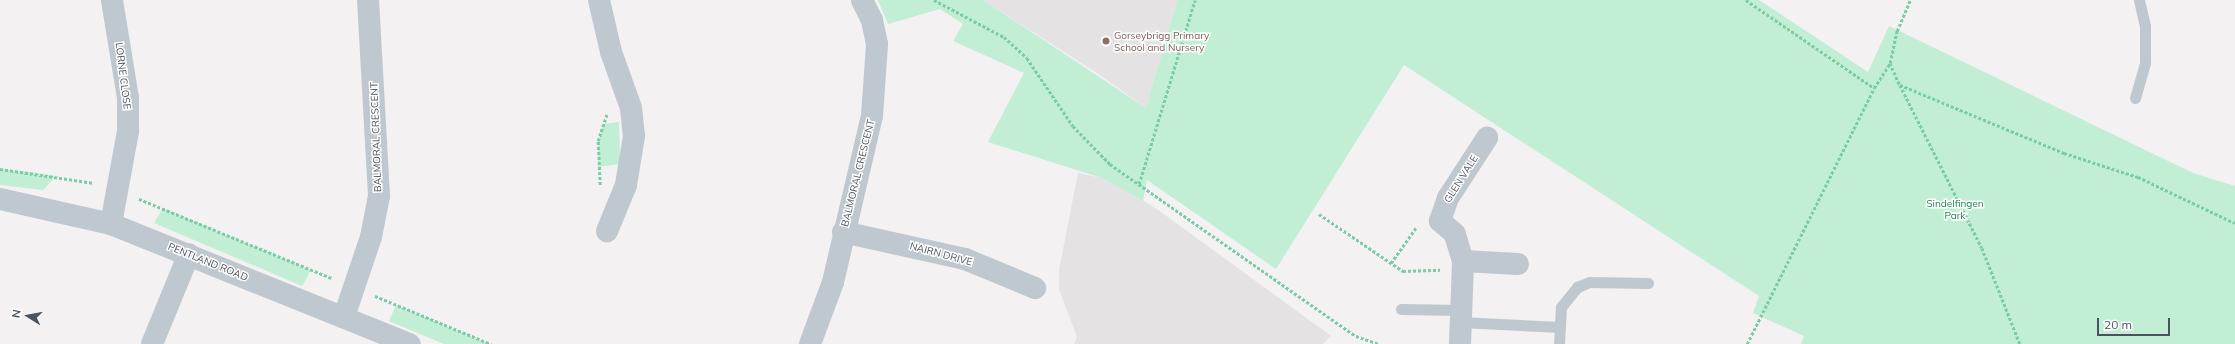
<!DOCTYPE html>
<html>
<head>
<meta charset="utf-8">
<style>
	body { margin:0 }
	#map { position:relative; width:2235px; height:344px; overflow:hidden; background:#f3f1f1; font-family:Mulish,sans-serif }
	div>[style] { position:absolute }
	.education>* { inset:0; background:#e4e2e3 }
	.green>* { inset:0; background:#c1eed5 }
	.path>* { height:2.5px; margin-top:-1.25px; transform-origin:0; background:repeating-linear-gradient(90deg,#7acca7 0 3px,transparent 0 5px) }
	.service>* { height:11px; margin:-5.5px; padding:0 5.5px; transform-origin:5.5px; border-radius:5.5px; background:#bfc7cf }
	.minor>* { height:22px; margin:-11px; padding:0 11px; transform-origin:11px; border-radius:11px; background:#bfc7cf }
	.tertiary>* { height:22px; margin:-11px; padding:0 11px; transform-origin:11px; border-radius:11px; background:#bfc7cf }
	.dots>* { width:11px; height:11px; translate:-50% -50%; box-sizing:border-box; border:2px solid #fff; border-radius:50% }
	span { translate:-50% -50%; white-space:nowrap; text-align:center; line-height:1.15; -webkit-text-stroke:3px #fff; paint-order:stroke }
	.education-label { font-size:10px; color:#785e54 }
	.left { translate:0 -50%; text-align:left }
	.street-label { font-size:10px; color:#49535e }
	.park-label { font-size:10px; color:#1a7e51 }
	.north { position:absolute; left:8px; top:296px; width:40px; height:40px; -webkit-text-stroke:3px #fff; paint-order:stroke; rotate:281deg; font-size:11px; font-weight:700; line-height:16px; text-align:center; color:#49535e }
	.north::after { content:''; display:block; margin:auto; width:14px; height:18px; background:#49535e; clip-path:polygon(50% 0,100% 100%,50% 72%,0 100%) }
	.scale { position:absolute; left:2097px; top:318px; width:73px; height:18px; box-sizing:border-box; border:2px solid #49535e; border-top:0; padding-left:5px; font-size:12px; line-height:14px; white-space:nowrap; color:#49535e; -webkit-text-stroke:3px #fff; paint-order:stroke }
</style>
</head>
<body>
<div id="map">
	<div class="education">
		<div style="clip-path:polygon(983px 0,1177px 0,1146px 108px,1100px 75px)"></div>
		<div style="clip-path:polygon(1078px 173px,1102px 178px,1154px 207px,1331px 336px,1323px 344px,1074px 344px,1077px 337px,1059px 289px,1059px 270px)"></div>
	</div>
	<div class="green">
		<div style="clip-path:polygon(878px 0,983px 0,1146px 108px,1177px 0,1759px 0,1868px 72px,1889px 26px,2193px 173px,2235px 186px,2235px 344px,1801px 344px,1804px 336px,1753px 313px,1759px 296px,1404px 65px,1276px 269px,1147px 180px,1143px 201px,1102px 178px,988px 142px,1024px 73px,953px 41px,963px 24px,940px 9px,888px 24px)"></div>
		<div style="clip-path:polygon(619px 122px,620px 164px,598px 167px,598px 141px,603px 124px)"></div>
		<div style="clip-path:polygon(0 169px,31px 172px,56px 176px,43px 190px,0 185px)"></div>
		<div style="clip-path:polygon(163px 208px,239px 240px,311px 270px,302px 286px,154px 223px)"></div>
		<div style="clip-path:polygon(396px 305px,490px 344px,444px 344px,389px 321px)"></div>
	</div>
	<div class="path">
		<div style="left:934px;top:0;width:79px;rotate:27.9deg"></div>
		<div style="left:1004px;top:37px;width:31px;rotate:42deg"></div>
		<div style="left:1027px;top:58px;width:82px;rotate:55.9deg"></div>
		<div style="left:1073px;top:126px;width:53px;rotate:45.8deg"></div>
		<div style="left:1110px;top:164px;width:300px;rotate:35deg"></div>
		<div style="left:1356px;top:336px;width:24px;rotate:19deg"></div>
		<div style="left:1746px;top:0;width:155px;rotate:34.5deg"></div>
		<div style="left:1890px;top:63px;width:24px;rotate:66deg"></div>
		<div style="left:1900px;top:85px;width:178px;rotate:22.5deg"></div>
		<div style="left:2064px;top:153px;width:78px;rotate:18deg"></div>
		<div style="left:2138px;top:177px;width:107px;rotate:25.4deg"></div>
		<div style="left:1900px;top:85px;width:182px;rotate:63.3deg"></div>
		<div style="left:1982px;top:248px;width:103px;rotate:68.4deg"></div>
		<div style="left:0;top:169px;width:95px;rotate:8.5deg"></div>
		<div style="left:1139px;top:184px;width:192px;rotate:-73.1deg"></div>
		<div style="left:600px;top:185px;width:44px;rotate:-92.6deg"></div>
		<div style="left:598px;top:141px;width:28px;rotate:-72deg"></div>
		<div style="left:139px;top:199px;width:209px;rotate:22.3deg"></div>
		<div style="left:1319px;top:214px;width:102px;rotate:34.2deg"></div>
		<div style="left:1403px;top:271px;width:37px;rotate:-2deg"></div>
		<div style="left:1391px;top:263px;width:45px;rotate:-54.9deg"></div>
		<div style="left:375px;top:296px;width:126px;rotate:22.5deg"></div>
		<div style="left:1747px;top:344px;width:286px;rotate:-63.6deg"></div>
		<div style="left:1874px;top:88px;width:30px;rotate:-57deg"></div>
		<div style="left:1890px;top:63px;width:33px;rotate:-78deg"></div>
		<div style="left:1897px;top:31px;width:34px;rotate:-67deg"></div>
	</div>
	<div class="service">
		<div style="left:2135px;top:98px;width:37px;rotate:-74deg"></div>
		<div style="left:2145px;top:62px;width:36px;rotate:-90deg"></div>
		<div style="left:2145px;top:26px;width:27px;rotate:-103deg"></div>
		<div style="left:1401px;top:309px;width:60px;rotate:1deg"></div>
		<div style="left:1460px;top:322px;width:100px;rotate:2.9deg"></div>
		<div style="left:1559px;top:344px;width:37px;rotate:-87deg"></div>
		<div style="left:1561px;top:307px;width:26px;rotate:-51deg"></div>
		<div style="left:1577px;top:287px;width:14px;rotate:-21deg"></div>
		<div style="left:1590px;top:282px;width:58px;rotate:1deg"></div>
	</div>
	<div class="minor">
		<div style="left:599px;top:0;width:53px;rotate:77deg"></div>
		<div style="left:611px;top:52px;width:59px;rotate:70.3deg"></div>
		<div style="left:631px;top:108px;width:28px;rotate:84deg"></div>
		<div style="left:634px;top:136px;width:50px;rotate:99.3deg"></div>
		<div style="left:626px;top:185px;width:50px;rotate:112.4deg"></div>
		<div style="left:111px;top:224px;width:95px;rotate:-79.6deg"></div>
		<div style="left:128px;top:131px;width:33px;rotate:-90deg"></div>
		<div style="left:128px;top:98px;width:99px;rotate:-99.3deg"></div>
		<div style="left:843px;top:232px;width:125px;rotate:12.5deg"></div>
		<div style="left:965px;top:259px;width:76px;rotate:22.5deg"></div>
		<div style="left:1463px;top:261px;width:55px;rotate:3.1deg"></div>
		<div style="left:344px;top:317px;width:84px;rotate:-71.4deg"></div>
		<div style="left:371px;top:237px;width:42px;rotate:-79deg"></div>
		<div style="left:379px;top:196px;width:196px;rotate:-93.2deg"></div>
		<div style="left:152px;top:344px;width:97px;rotate:-67.7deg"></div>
		<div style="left:810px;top:344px;width:66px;rotate:-69.6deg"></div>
		<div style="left:833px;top:282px;width:171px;rotate:-76.8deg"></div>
		<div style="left:872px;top:116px;width:72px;rotate:-86deg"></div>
		<div style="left:877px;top:44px;width:25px;rotate:-102deg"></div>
		<div style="left:872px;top:20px;width:22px;rotate:-117deg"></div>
		<div style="left:1460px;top:344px;width:83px;rotate:-87.9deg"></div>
		<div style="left:1463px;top:261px;width:28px;rotate:-107deg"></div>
		<div style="left:1455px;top:234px;width:20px;rotate:-139deg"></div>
		<div style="left:1440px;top:221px;width:24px;rotate:-71deg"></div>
		<div style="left:1448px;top:198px;width:72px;rotate:-57deg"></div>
	</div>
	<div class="tertiary">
		<div style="left:0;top:199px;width:114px;rotate:12.7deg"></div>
		<div style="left:111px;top:224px;width:322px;rotate:21.9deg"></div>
	</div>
	<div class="dots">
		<div style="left:1106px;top:41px;background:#8d6e63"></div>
	</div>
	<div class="education-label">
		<span class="left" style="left:1114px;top:41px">Gorseybrigg Primary<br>School and Nursery</span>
	</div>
	<div class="street-label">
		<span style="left:123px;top:76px;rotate:83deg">LORNE CLOSE</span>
		<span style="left:376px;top:137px;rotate:-92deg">BALMORAL CRESCENT</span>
		<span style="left:858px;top:173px;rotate:-76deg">BALMORAL CRESCENT</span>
		<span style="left:1461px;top:179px;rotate:-58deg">GLEN VALE</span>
		<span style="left:941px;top:254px;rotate:15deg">NAIRN DRIVE</span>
		<span style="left:208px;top:262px;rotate:22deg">PENTLAND ROAD</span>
	</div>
	<div class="park-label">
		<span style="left:1955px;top:209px">Sindelfingen<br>Park</span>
	</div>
	<div class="north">N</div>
	<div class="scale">20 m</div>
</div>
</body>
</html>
